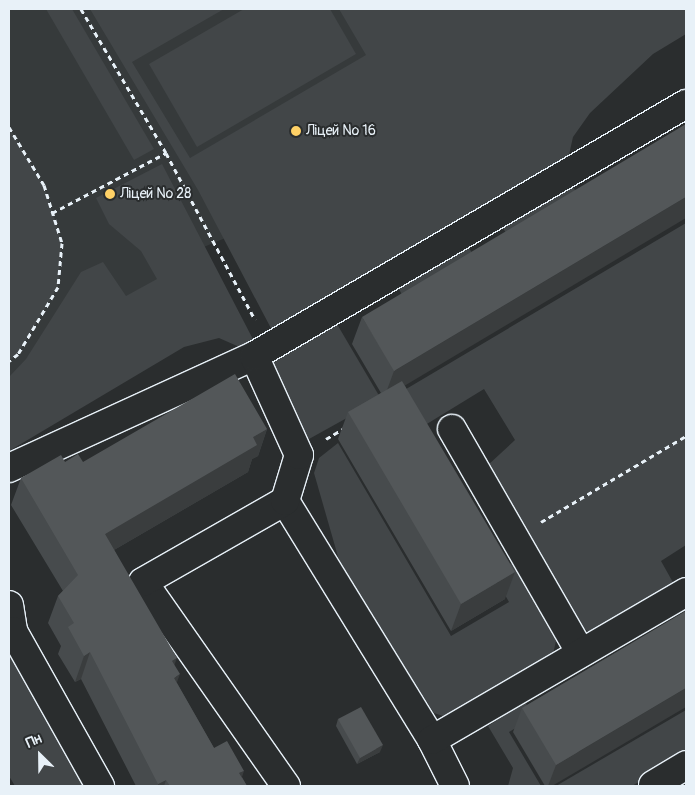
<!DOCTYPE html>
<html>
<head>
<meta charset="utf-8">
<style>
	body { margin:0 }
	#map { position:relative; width:695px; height:795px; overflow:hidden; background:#2a2d2e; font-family:Pangolin,sans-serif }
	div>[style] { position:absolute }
	.built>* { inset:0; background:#363a3b }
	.green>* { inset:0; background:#424648 }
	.path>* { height:3px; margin-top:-1.5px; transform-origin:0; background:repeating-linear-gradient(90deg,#e8f1f8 0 5px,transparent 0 9px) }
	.roads { filter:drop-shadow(1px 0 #e8f1f8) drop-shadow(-1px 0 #e8f1f8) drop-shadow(0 1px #e8f1f8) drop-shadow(0 -1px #e8f1f8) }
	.minor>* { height:28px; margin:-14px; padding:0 14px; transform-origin:14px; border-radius:14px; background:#2a2d2e }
	.wall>* { inset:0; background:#474b4d }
	.shaded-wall>* { inset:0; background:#3a3d3e }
	.building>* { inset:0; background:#535759 }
	.dots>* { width:14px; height:14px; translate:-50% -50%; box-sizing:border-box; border:2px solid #2a2d2e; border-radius:50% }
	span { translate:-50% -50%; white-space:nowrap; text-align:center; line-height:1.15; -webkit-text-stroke:4px #2a2d2e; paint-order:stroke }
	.poi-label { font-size:14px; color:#e8f1f8 }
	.left { translate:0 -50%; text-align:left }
	.frame { position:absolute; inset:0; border:10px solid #e8f1f8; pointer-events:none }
	.north { position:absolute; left:15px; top:730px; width:50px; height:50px; -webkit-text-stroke:4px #2a2d2e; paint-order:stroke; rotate:337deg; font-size:14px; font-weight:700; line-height:20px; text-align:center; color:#e8f1f8 }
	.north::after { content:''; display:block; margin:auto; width:18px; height:22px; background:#e8f1f8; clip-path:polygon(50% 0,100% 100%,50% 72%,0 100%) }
</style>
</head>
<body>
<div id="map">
	<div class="built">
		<div style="clip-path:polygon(9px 9px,475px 9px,371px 177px,199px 249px,9px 450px)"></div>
	</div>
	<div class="green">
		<div style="clip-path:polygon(46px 9px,72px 9px,154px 149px,134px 160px)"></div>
		<div style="clip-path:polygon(90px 9px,224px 9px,132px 62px,190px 158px,366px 55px,339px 9px,686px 9px,686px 34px,653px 54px,590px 113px,573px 137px,567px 164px,274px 334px,198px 190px)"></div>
		<div style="clip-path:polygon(244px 9px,330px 9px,356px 54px,197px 147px,149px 64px)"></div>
		<div style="clip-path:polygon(9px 127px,44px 185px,62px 243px,58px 287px,18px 354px,9px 361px)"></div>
		<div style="clip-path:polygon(162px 164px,256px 345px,244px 349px,219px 338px,184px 347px,9px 451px,9px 377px,26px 359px,81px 272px,103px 262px,126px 296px,157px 279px,141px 251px,109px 224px,96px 198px)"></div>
		<div style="clip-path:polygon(573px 187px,584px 205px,514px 246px,503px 228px)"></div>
		<div style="clip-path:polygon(686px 223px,686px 545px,661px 561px,675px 586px,591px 633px,576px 624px,488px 465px,515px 440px,484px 389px,417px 430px,396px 395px)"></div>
		<div style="clip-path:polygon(469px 248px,479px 265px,408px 306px,399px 289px)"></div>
		<div style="clip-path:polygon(334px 319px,381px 399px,309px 439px,303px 437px,267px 375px,270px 357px)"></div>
		<div style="clip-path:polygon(338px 443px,451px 636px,509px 602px,493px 574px,513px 562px,550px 627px,556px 641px,553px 654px,449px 718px,434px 713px,341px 567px,314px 473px,319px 458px)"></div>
		<div style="clip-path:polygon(9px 643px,24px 680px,86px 786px,15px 786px,9px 776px)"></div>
		<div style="clip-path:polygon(525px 702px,534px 717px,509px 732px,541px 786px,508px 786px,513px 768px,488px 726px)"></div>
		<div style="clip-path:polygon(686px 710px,686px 754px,632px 786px,556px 786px)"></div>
	</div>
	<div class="path">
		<div style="left:81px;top:9px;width:167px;rotate:59.4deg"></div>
		<div style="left:166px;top:153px;width:189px;rotate:61.9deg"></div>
		<div style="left:9px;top:127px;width:68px;rotate:58.9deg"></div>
		<div style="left:44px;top:185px;width:61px;rotate:72.8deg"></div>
		<div style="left:62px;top:243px;width:44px;rotate:95.2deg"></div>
		<div style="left:58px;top:287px;width:78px;rotate:120.8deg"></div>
		<div style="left:18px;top:354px;width:11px;rotate:142deg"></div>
		<div style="left:52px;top:213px;width:129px;rotate:-27.8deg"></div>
		<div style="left:326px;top:439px;width:21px;rotate:-31deg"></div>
		<div style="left:541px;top:522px;width:169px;rotate:-30.7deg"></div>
	</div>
	<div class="roads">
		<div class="minor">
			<div style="left:452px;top:429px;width:258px;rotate:60.1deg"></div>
			<div style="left:9px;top:468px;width:269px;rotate:-24.6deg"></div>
			<div style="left:285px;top:501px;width:281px;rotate:58.4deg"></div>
			<div style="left:432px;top:740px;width:51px;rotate:63.4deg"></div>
			<div style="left:9px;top:605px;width:26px;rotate:81deg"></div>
			<div style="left:13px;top:631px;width:178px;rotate:60.7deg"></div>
			<div style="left:432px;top:740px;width:294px;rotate:-30.2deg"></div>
			<div style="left:653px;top:785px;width:39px;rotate:-31deg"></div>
			<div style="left:286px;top:786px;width:249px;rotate:-125deg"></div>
			<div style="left:143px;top:582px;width:163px;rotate:-29.7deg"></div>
			<div style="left:285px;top:501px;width:48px;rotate:-73.1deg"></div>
			<div style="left:299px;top:455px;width:109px;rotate:-114.4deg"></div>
			<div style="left:254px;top:356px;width:500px;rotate:-30.26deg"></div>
		</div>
	</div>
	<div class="wall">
		<div style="clip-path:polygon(362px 317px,405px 386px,505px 599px,451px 631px,338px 439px,348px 412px,381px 393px,352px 344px)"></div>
		<div style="clip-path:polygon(267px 429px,258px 456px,252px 459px,248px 472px,114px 550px,174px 665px,177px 683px,214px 748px,242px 777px,247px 786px,136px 786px,81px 679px,75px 682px,58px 654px,61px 646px,48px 623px,58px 596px,63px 591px,11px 505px,21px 478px,65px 462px,83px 462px)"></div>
		<div style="clip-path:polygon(686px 611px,552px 786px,545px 786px,513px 732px,522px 708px)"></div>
		<div style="clip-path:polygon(338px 719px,380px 752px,357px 764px,336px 726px)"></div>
	</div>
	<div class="shaded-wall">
		<div style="clip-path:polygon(686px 197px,686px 218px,384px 398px,394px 371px)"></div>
		<div style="clip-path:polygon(267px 429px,258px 456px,252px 459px,248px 472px,95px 561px,105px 534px,253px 437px)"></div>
		<div style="clip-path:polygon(515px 572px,505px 599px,451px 631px,461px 604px)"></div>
		<div style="clip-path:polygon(90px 652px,81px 679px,75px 682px,84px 656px)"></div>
		<div style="clip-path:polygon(177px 658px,167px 685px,172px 661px)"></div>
		<div style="clip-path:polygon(180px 674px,170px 701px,174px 678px)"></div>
		<div style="clip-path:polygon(686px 688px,686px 707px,552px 786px,548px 786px,556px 765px)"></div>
		<div style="clip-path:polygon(383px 745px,380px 752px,357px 764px,360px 758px)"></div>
		<div style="clip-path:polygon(244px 771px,239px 786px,239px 773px)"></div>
		<div style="clip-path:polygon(166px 780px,164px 786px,158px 786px,158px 784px)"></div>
	</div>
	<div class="building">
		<div style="clip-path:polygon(686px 124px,686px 197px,394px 371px,362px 317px)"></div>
		<div style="clip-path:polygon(235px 374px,267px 429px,253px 437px,257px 445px,105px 534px,177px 658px,172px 661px,180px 674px,174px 678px,214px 748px,227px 741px,244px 771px,239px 773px,247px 786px,170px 786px,166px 780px,158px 784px,90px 652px,84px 656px,68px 627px,74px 623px,58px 596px,78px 575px,21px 478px,61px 455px,65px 462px,78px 454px,83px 462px)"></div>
		<div style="clip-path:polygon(402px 381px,515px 572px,461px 604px,348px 412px)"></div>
		<div style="clip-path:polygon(686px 611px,686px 688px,556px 765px,522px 708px)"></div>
		<div style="clip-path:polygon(361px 707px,383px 745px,360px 758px,338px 719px)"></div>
	</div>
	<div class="dots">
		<div style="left:296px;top:131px;background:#ffd166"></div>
		<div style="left:110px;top:194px;background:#ffd166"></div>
	</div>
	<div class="poi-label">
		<span class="left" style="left:306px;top:131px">Ліцей № 16</span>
		<span class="left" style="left:120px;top:194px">Ліцей № 28</span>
	</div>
	<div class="frame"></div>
	<div class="north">Пн</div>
</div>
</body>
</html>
